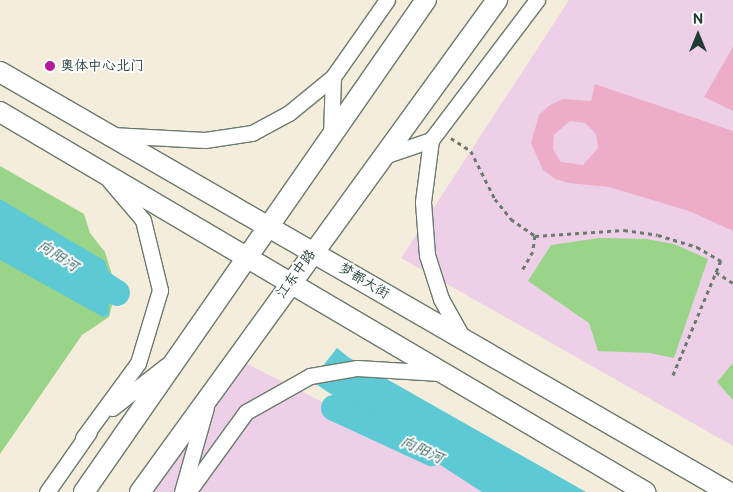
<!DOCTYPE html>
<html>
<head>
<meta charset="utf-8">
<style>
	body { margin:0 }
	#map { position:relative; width:733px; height:492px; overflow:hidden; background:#f5eddb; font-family:"Balsamiq Sans","LXGW WenKai TC",sans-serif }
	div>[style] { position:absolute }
	.built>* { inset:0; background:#edd0e8 }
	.green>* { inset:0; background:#99d488 }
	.water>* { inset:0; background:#5dc9d4 }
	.river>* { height:26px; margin:-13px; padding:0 13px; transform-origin:13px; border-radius:13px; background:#5dc9d4 }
	.building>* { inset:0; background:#eeadc7 }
	.path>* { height:2.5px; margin-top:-1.25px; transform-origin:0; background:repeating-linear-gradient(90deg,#6a7b6e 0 4px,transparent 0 8px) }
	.roads { filter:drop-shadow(1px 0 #6a7b6e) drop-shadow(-1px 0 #6a7b6e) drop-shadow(0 1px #6a7b6e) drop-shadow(0 -1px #6a7b6e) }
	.minor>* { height:15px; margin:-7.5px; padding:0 7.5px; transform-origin:7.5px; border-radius:7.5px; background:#fff }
	.major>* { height:20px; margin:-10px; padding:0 10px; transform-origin:10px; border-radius:10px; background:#fff }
	.dots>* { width:14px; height:14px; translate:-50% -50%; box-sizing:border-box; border:2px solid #fff; border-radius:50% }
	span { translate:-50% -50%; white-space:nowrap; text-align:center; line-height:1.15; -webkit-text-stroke:4px #fff; paint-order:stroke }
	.poi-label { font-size:14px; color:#1f3d34 }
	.left { translate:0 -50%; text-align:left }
	.street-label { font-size:14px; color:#1f3d34 }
	.water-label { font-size:15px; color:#2e605c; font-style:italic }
	.north { position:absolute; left:673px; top:10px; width:50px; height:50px; -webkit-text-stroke:4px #fff; paint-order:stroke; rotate:0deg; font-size:14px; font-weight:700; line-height:20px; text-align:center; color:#1f3d34 }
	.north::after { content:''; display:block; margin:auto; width:18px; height:22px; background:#1f3d34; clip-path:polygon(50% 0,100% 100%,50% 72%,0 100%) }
</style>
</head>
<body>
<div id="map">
	<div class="built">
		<div style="clip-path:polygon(569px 0,733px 0,733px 446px,401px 258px)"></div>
		<div style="clip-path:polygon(236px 358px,334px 408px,511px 492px,149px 492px)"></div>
	</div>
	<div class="green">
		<div style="clip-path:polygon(0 166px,84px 214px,90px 233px,105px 252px,113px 278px,114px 297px,109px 317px,82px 335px,0 454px)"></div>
		<div style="clip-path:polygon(599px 238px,646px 239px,674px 244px,708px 259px,674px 358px,650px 353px,598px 351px,589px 323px,528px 281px,551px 245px)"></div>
		<div style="clip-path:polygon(733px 363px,733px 400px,717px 382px)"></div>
	</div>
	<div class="water">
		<div style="clip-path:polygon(0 199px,105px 261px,109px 273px,109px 315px,103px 317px,0 260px)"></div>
		<div style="clip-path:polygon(337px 348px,348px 357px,586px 492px,482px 492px,311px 381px)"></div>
	</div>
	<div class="river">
		<div style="left:80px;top:269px;width:44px;rotate:33deg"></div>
		<div style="left:334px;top:408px;width:108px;rotate:24.7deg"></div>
	</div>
	<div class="building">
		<div style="clip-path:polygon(733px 47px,733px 111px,704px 97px)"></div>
		<div style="clip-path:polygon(evenodd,595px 84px,733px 131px,733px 231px,689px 211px,609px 187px,569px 183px,555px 179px,543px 170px,531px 143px,539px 115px,550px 105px,563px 99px,591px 101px,595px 84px,570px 121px,585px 123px,596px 134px,598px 148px,583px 165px,561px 162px,553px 149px,554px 135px,570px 121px)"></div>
	</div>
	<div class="path">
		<div style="left:451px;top:138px;width:24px;rotate:33deg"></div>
		<div style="left:471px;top:151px;width:54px;rotate:63.4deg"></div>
		<div style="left:495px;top:199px;width:26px;rotate:51deg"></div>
		<div style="left:511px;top:219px;width:29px;rotate:35deg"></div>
		<div style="left:535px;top:236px;width:16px;rotate:97deg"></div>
		<div style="left:533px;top:252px;width:22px;rotate:120deg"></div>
		<div style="left:535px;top:236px;width:89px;rotate:-3.9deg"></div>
		<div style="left:624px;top:230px;width:34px;rotate:8deg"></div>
		<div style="left:658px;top:235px;width:41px;rotate:17.1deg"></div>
		<div style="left:697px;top:247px;width:28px;rotate:30deg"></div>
		<div style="left:721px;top:261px;width:127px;rotate:112.7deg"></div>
		<div style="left:716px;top:272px;width:20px;rotate:33deg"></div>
	</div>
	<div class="roads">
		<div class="minor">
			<div style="left:111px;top:135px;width:94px;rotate:3deg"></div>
			<div style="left:205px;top:140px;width:48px;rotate:-8.5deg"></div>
			<div style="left:252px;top:133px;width:42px;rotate:-28.4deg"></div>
			<div style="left:289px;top:113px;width:57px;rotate:-39.3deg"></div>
			<div style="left:331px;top:136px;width:59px;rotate:-88.1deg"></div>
			<div style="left:333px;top:77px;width:94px;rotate:-55deg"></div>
			<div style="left:431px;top:140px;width:63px;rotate:97.4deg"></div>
			<div style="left:423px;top:202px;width:53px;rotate:85.7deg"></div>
			<div style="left:427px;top:255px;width:46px;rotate:72.3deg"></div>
			<div style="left:441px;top:299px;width:47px;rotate:60.7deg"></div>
			<div style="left:381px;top:157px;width:53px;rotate:-18.8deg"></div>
			<div style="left:431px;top:140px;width:176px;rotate:-52.9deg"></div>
			<div style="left:112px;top:408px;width:70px;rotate:-38deg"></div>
			<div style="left:83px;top:438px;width:93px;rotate:-53.7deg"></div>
			<div style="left:138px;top:363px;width:76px;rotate:-73.2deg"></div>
			<div style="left:160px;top:290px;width:72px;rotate:-103.7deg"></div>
			<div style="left:143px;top:220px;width:52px;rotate:-130.4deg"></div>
			<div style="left:47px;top:492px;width:73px;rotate:-55deg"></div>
			<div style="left:182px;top:492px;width:88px;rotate:-74.2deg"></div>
			<div style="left:188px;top:492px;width:99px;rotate:-54.1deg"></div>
			<div style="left:246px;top:412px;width:73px;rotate:-29.4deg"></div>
			<div style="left:310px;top:376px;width:48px;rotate:-9.7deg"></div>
			<div style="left:357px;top:368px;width:83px;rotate:3.4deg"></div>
		</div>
		<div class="major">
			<div style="left:0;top:72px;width:840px;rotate:29.98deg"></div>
			<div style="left:0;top:112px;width:749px;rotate:30.5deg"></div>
			<div style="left:84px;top:492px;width:599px;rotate:-55.2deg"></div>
			<div style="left:140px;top:492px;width:608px;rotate:-54.03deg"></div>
		</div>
	</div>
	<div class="dots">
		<div style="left:50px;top:66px;background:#b5179e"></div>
	</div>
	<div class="poi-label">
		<span class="left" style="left:60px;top:66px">奥体中心北门</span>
	</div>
	<div class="street-label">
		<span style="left:296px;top:274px;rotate:-54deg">江东中路</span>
		<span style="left:364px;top:281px;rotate:31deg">梦都大街</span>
	</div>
	<div class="water-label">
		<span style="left:58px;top:256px;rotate:33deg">向阳河</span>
		<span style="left:422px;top:450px;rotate:25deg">向阳河</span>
	</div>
	<div class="north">N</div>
</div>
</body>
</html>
